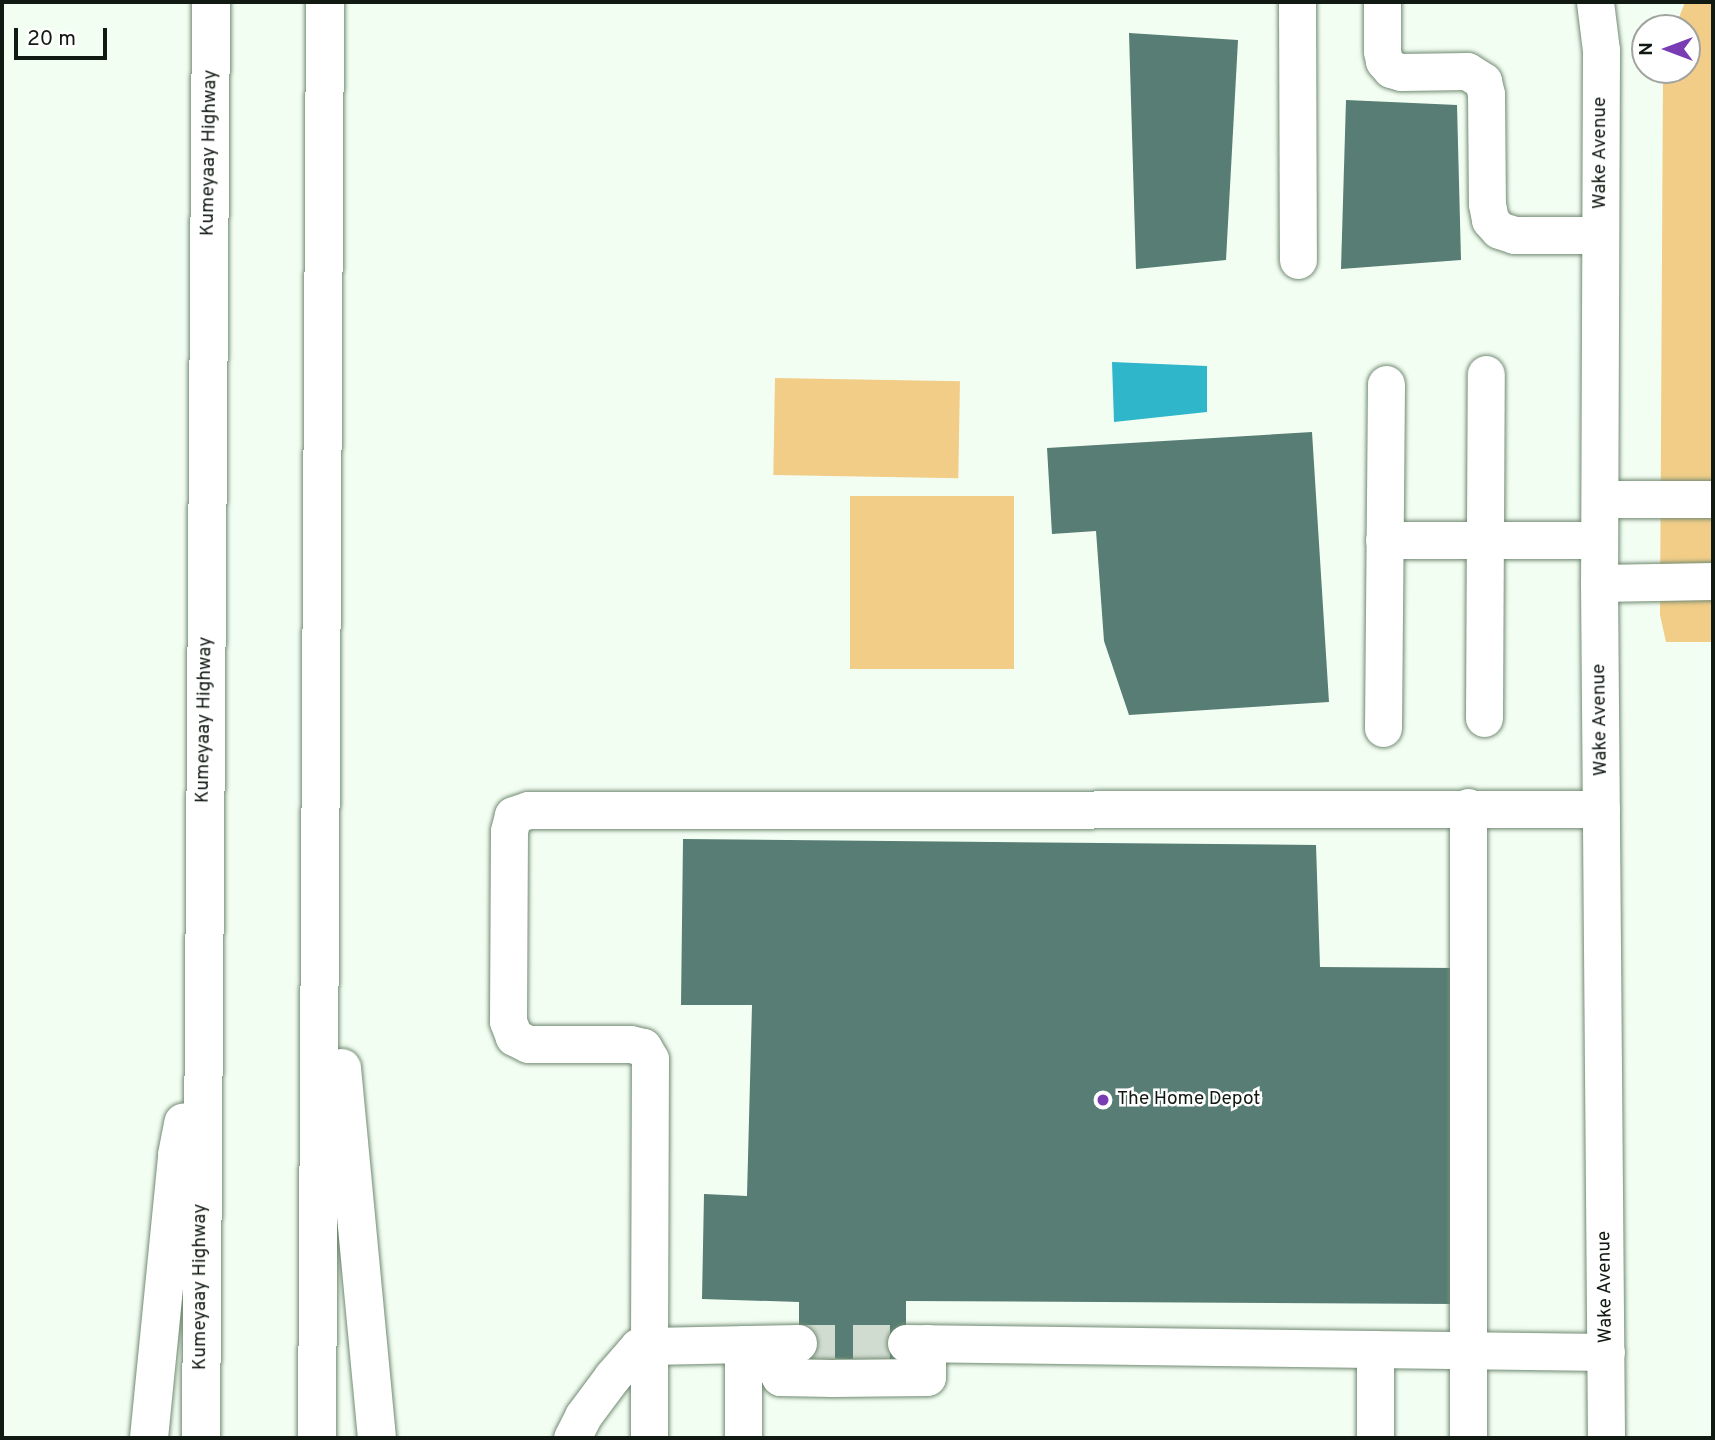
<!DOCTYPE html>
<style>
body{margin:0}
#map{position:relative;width:1715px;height:1440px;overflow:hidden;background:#f3fef3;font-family:Overpass,sans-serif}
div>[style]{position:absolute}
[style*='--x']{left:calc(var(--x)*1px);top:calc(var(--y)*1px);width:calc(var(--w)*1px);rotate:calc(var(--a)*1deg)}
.green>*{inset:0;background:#f1cd88;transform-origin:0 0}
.water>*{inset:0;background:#30b6ca}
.building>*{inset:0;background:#577d74}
.minor-tunnel>*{height:37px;margin-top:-18.5px;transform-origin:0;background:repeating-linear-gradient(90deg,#d1dcd1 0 37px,transparent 0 55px)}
.roads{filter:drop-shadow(0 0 2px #718a72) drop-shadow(0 0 2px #718a72)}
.minor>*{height:37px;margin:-18.5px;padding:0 18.5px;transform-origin:18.5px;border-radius:18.5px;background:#fff}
.highway>*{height:38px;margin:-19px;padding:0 19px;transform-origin:19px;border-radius:19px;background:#fff}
.dots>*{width:19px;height:19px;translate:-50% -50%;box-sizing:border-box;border:4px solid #fff;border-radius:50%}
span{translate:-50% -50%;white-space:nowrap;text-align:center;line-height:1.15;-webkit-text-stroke:5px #fff;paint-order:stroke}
.street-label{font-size:19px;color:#111a12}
.poi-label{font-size:19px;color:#111a12}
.left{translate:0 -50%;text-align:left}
.frame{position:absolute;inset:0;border:4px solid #111a12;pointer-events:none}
.north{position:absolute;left:1631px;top:14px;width:70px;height:70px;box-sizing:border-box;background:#fff;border:2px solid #a0a3a0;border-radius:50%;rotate:270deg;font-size:19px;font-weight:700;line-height:28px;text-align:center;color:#111a12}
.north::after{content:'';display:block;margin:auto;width:24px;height:32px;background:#7a3cb2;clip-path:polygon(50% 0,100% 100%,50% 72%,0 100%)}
.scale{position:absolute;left:14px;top:28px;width:93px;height:32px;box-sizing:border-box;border:4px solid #111a12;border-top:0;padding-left:9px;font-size:21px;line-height:24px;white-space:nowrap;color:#111a12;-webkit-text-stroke:5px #fff;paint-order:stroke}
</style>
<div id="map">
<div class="green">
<div style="clip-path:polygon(1685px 2px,1713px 2px,1713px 642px,1666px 642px,1660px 615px,1663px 70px,1687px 70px,1687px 28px,1675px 28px)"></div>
<div style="left:775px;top:378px;width:185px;height:97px;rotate:1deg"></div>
<div style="left:850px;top:496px;width:164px;height:173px"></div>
</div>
<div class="water">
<div style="clip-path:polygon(1112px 362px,1207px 366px,1207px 412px,1114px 422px)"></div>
</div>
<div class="building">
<div style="clip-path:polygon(1129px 33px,1238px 40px,1226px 260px,1136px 269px)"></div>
<div style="clip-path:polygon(1346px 100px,1457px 105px,1461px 260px,1341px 269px)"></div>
<div style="clip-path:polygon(1312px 432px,1329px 702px,1129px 715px,1104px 641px,1096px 531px,1052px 534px,1047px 448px)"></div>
<div style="clip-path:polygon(683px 839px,1316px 845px,1320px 967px,1456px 968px,1458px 1304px,906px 1301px,906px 1360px,799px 1358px,799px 1302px,702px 1299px,704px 1194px,747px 1196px,752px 1005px,681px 1005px)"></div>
</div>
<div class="minor-tunnel">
<div style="--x:798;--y:1343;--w:108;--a:0"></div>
</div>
<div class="roads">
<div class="minor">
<div style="--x:1297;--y:2;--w:258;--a:89.8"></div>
<div style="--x:1382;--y:2;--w:49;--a:90"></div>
<div style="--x:1382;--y:51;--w:10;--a:79"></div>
<div style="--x:1384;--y:61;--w:11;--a:49"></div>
<div style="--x:1391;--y:69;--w:10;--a:17"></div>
<div style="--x:1401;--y:72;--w:66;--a:-0.9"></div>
<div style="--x:1467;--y:71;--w:19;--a:32"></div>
<div style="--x:1483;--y:81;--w:13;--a:77"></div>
<div style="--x:1486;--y:94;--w:110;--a:89.5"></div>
<div style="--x:1487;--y:204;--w:16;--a:79"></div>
<div style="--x:1490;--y:220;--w:13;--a:48"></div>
<div style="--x:1499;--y:230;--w:16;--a:18"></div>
<div style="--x:1514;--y:235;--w:86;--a:0"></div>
<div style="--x:1595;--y:2;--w:48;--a:82.9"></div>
<div style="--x:1601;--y:50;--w:533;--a:90.21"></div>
<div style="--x:1599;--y:583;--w:855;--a:89.53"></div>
<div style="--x:1600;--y:499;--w:113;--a:0"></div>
<div style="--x:1384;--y:540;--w:215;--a:0"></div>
<div style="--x:1599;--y:583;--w:114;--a:-1"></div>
<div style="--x:1484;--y:718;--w:344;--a:-89.7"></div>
<div style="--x:1383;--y:728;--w:344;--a:-89.5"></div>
<div style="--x:1468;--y:807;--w:631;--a:90"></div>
<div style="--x:798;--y:1343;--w:149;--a:178.8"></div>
<div style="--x:649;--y:1346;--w:287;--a:-89.8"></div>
<div style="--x:650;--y:1059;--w:14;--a:-120"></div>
<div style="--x:643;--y:1047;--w:13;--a:-167"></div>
<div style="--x:630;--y:1044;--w:102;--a:180"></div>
<div style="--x:528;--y:1044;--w:16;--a:-153"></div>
<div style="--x:514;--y:1037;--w:17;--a:-111"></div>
<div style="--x:508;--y:1021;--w:190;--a:-89.7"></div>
<div style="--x:509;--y:831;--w:16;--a:-76"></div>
<div style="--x:513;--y:815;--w:16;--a:-18"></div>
<div style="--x:528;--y:810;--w:1073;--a:-0.05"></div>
<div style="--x:906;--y:1343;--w:700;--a:0.74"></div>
<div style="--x:776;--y:1344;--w:23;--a:92"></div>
<div style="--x:775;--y:1367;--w:11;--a:63"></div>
<div style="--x:780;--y:1377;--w:52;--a:1.1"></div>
<div style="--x:832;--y:1378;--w:95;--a:-0.6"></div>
<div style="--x:927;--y:1377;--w:34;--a:-90"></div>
<div style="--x:572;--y:1438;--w:25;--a:-63"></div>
<div style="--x:583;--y:1416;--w:49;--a:-53.4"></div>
<div style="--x:612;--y:1377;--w:40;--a:-49"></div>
<div style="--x:638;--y:1347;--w:11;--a:-5"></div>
<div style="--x:649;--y:1346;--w:92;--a:90"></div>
<div style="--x:743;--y:1438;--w:94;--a:-90"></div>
<div style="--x:1375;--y:1438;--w:89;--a:-90"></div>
</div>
<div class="highway">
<div style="--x:342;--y:1068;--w:372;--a:84.6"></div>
<div style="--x:149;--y:1438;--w:284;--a:-84.3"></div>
<div style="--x:177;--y:1155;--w:33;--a:-79"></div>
<div style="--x:201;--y:1438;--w:1436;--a:-89.6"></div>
<div style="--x:317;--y:1438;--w:1436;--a:-89.68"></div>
</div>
</div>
<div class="dots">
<div style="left:1103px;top:1100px;background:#7a3cb2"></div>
</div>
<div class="street-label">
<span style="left:210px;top:153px;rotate:-89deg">Kumeyaay Highway</span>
<span style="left:1601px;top:153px;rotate:-90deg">Wake Avenue</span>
<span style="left:205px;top:720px;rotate:-89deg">Kumeyaay Highway</span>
<span style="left:1601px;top:720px;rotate:-91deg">Wake Avenue</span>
<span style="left:201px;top:1287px;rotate:-90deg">Kumeyaay Highway</span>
<span style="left:1606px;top:1287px;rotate:-91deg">Wake Avenue</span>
</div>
<div class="poi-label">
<span class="left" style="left:1117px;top:1100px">The Home Depot</span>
</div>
<div class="frame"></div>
<div class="north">N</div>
<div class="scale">20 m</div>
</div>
